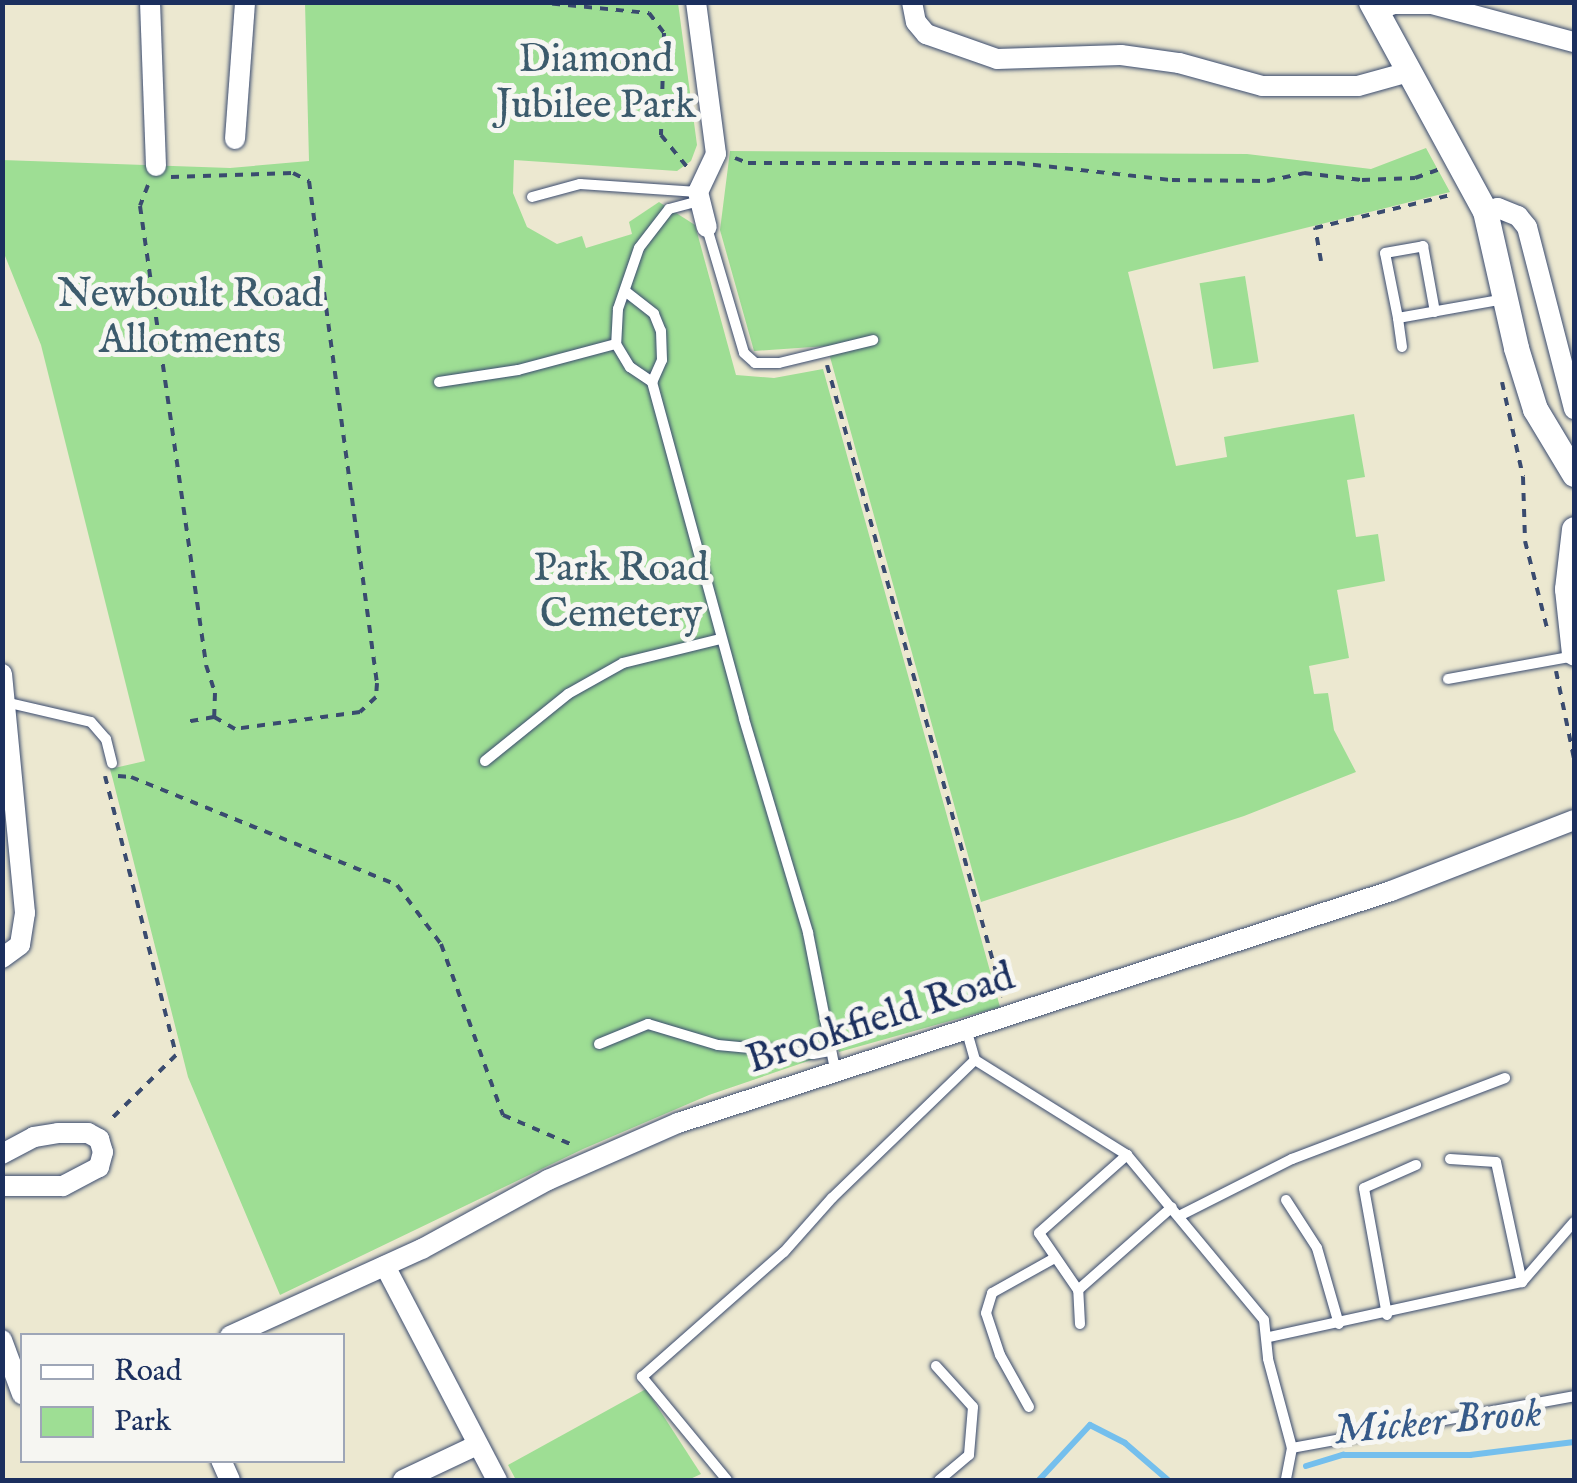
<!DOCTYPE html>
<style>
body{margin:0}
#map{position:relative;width:1577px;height:1483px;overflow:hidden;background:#ece8d0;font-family:"IM FELL English",serif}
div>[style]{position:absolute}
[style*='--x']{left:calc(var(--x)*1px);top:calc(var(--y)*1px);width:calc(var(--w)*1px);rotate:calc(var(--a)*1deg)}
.green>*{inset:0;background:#9ede94;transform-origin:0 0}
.stream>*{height:6px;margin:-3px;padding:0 3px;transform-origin:3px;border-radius:3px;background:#74bfed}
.path>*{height:4px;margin-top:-2px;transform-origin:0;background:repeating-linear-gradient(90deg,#3a4b6f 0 8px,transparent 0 16px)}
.roads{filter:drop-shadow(0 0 2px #3a4b6f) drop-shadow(0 0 2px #3a4b6f)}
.service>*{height:10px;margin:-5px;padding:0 5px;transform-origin:5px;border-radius:5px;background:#fff}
.minor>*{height:20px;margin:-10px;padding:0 10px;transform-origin:10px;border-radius:10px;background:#fff}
.tertiary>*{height:25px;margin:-12.5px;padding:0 12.5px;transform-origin:12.5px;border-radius:12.5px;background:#fff}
span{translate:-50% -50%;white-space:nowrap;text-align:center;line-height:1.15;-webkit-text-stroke:10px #f6f6f2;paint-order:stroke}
.park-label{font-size:40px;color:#3c5b6c}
.street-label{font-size:40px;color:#1b2f5e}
.water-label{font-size:42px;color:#365a89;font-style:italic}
.frame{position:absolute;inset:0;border:5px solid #1b2f5e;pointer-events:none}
.legend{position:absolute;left:20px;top:1333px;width:325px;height:130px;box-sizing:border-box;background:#f6f6f2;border:2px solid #9ea6b7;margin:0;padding:12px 18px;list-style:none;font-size:30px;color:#1b2f5e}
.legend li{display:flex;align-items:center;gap:20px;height:50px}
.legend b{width:50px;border:2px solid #9ea6b7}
</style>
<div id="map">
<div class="green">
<div style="clip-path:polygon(305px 3px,678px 3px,697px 145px,691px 161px,677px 171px,514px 160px,513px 193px,527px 227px,557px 244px,582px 236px,586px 248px,632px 234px,629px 222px,659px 202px,695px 225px,736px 375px,774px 378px,823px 369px,1000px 1007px,839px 1052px,835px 1042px,811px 1048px,814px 1059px,709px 1095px,583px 1149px,280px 1295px,188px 1077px,113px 780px,110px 769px,145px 761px,41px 345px,3px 251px,2px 160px,230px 168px,309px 161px)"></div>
<div style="clip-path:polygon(1426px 148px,1450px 192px,1128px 272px,1176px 466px,1227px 457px,1224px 437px,1354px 414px,1365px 477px,1347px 480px,1356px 537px,1378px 534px,1385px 581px,1337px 590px,1349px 658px,1309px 666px,1314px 694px,1328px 693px,1334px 730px,1356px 772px,1244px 816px,981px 902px,827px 346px,754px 351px,720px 230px,730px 151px,1247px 154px,1371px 169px)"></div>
<div style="left:1245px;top:276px;width:87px;height:46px;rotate:81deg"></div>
<div style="clip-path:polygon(646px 1389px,701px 1474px,688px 1480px,516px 1480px,508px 1465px)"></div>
</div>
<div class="stream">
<div style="--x:1306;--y:1466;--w:39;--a:-17"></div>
<div style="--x:1343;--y:1455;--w:127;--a:0"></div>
<div style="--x:1470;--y:1455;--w:105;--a:-7.1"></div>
<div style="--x:1039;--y:1480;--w:75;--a:-47.2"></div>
<div style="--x:1090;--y:1425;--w:39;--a:27"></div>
<div style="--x:1125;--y:1443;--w:57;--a:40.7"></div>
</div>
<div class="path">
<div style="--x:536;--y:2;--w:114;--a:5.6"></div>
<div style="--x:649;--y:13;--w:25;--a:53"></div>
<div style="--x:664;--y:33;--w:102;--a:91.7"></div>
<div style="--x:661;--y:135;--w:41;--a:50.9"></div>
<div style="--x:735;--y:158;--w:14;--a:21"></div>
<div style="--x:748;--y:163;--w:269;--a:0"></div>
<div style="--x:1017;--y:163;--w:156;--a:6.3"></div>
<div style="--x:1172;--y:180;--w:95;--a:0.6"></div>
<div style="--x:1267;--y:181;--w:38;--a:-12"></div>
<div style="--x:1304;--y:173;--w:58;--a:6.9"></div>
<div style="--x:1362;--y:180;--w:53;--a:-2.2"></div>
<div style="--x:1415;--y:178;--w:27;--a:-20"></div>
<div style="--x:171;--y:177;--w:122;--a:-1.9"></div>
<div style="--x:293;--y:173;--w:18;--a:27"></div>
<div style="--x:309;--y:181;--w:507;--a:82.29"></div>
<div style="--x:377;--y:683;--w:14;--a:94"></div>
<div style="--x:376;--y:697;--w:22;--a:137"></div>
<div style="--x:360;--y:712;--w:126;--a:172.3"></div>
<div style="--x:235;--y:729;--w:24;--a:-150"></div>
<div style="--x:148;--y:185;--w:22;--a:111"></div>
<div style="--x:140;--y:206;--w:464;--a:81.8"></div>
<div style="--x:206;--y:665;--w:29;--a:72"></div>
<div style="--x:215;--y:693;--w:24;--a:92"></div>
<div style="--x:214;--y:717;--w:29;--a:170"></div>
<div style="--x:1321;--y:261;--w:34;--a:-100"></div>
<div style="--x:1315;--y:228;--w:139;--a:-13.7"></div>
<div style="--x:827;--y:365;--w:656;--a:74.44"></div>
<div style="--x:1502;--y:382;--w:97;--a:77.5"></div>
<div style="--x:1523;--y:477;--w:64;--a:88.2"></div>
<div style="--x:1525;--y:541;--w:94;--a:75.8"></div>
<div style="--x:1556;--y:671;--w:90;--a:78.4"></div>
<div style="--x:105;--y:776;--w:288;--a:75.7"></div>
<div style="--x:176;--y:1055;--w:95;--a:135.4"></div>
<div style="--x:118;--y:776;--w:13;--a:4"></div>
<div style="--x:131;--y:777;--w:287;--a:22.1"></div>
<div style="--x:397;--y:885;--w:74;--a:53.3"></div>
<div style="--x:441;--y:944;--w:182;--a:70.1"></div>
<div style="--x:503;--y:1115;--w:78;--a:23.3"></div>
</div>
<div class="roads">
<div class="service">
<div style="--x:532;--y:197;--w:50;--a:-15.2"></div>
<div style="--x:580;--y:184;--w:118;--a:3.9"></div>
<div style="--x:699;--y:201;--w:31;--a:165"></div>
<div style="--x:669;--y:209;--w:49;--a:127.6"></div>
<div style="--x:639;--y:248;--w:65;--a:109"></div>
<div style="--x:618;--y:309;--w:35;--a:93"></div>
<div style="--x:616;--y:344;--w:27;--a:59"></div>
<div style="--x:630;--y:367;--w:27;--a:34"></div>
<div style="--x:652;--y:382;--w:349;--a:74.7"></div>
<div style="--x:744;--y:719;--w:223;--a:73.3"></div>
<div style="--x:808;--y:933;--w:139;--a:78.8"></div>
<div style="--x:707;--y:228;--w:130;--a:73.5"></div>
<div style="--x:744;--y:353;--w:15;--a:42"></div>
<div style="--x:755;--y:363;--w:24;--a:0"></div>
<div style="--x:779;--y:363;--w:97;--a:-13.7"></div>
<div style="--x:625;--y:291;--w:37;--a:38"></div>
<div style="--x:654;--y:314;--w:18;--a:68"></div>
<div style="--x:661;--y:331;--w:29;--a:88"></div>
<div style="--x:662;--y:360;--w:24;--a:114"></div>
<div style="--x:1398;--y:318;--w:66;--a:-101.3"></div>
<div style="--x:1385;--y:253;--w:39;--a:-10"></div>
<div style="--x:1423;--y:246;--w:67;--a:79.7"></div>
<div style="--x:1402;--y:347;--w:29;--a:-98"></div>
<div style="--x:1398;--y:318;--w:109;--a:-10.1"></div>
<div style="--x:439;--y:382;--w:80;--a:-8.6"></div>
<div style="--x:518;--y:370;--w:101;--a:-14.9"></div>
<div style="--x:1448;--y:679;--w:128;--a:-10.3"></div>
<div style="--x:5;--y:702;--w:88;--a:13.1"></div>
<div style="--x:91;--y:722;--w:23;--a:49"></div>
<div style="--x:106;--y:739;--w:25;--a:76"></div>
<div style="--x:485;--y:761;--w:107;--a:-38.9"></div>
<div style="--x:568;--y:694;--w:63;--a:-29.4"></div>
<div style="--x:623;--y:663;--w:101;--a:-13.8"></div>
<div style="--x:599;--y:1044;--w:53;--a:-22.2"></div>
<div style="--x:648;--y:1024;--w:73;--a:16.7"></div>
<div style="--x:718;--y:1045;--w:95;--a:5.4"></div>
<div style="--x:813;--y:1054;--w:17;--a:-10"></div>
<div style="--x:975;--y:1060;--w:179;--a:32"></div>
<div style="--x:1127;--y:1155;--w:214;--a:50.3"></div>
<div style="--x:1264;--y:1320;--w:39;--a:84"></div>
<div style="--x:1268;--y:1359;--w:92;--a:74.9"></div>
<div style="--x:1292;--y:1448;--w:33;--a:101"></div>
<div style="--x:1450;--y:1159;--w:46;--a:3.7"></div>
<div style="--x:1496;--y:1162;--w:123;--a:77.8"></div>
<div style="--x:1286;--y:1200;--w:57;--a:57.1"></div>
<div style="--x:1317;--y:1248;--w:79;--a:73.9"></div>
<div style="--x:1179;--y:1216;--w:127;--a:-26.8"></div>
<div style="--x:1292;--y:1159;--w:228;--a:-20.8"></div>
<div style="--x:1078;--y:1290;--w:125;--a:-41.4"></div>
<div style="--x:1387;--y:1315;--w:129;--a:-100.3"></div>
<div style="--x:1364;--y:1188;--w:57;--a:-23.9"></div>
<div style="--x:1080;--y:1324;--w:34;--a:-93"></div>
<div style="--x:1078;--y:1290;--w:69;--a:-124.4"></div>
<div style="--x:1039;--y:1233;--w:118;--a:-41.6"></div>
<div style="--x:1269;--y:1337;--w:259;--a:-12.3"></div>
<div style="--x:1522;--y:1282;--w:79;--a:-49.1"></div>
<div style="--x:936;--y:1366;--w:55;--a:47.9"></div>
<div style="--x:973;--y:1407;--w:48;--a:94.8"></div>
<div style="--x:969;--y:1455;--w:39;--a:140"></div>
<div style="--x:1029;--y:1407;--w:60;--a:-119.1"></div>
<div style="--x:1000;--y:1355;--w:44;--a:-108.4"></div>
<div style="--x:986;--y:1313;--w:21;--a:-73"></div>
<div style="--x:992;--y:1293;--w:72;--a:-29.1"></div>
<div style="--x:1292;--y:1448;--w:287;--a:-10.4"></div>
<div style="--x:727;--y:1480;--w:134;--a:-129.5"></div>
<div style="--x:642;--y:1377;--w:189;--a:-41.4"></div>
<div style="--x:784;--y:1252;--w:72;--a:-48.4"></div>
<div style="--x:832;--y:1198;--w:199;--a:-44"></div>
<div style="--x:975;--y:1060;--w:32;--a:-106"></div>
</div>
<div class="minor">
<div style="--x:150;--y:2;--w:164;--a:87.9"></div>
<div style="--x:696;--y:2;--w:153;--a:82.5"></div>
<div style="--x:716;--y:154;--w:42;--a:115.3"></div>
<div style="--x:698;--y:192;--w:36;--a:76"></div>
<div style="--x:912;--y:2;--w:20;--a:79"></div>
<div style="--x:916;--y:22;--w:16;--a:50"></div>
<div style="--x:926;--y:34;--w:75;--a:19.4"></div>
<div style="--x:997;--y:59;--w:124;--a:-1.8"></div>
<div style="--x:1121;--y:55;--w:59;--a:7.9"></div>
<div style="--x:1179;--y:63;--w:86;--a:15.5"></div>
<div style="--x:1262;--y:86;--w:96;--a:0"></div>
<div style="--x:1358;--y:86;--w:52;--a:-15.6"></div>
<div style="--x:1374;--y:11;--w:21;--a:-19"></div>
<div style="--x:1394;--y:4;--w:38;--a:0"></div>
<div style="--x:1432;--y:4;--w:147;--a:15"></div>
<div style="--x:235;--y:139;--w:137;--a:-85.8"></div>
<div style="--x:1485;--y:211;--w:13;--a:-13"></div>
<div style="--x:1498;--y:208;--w:22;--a:22"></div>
<div style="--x:1518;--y:216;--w:14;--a:51"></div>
<div style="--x:1527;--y:227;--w:188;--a:75.5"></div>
<div style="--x:2;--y:674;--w:240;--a:84.5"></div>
<div style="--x:25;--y:913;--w:32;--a:99"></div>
<div style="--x:20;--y:945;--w:22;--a:144"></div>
<div style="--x:2;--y:1154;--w:36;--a:-28"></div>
<div style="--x:34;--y:1137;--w:24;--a:-9"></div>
<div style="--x:58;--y:1133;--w:30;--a:0"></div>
<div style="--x:88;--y:1133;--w:13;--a:29"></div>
<div style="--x:99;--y:1139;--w:14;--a:73"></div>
<div style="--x:103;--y:1152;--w:16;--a:105"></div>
<div style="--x:99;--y:1167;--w:41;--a:152.2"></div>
<div style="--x:63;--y:1186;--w:61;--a:180"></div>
<div style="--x:385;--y:1266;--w:242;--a:62.4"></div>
<div style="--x:230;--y:1336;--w:211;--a:-24.4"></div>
<div style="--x:422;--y:1249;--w:144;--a:-28.7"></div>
<div style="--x:548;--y:1180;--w:142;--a:-23.7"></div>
<div style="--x:678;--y:1123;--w:750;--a:-18.02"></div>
<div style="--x:1391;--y:891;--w:196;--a:-21.2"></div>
<div style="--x:2;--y:1340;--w:58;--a:69.7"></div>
<div style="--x:221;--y:1460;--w:22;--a:66"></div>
<div style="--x:403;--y:1480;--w:82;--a:-25.3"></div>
</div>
<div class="tertiary">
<div style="--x:1371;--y:2;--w:238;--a:61.4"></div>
<div style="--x:1485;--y:211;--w:140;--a:77.2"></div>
<div style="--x:1516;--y:348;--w:64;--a:72.7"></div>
<div style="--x:1535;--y:409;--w:76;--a:59"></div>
<div style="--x:1574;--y:529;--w:60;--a:96.7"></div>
<div style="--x:1567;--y:589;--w:64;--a:83.8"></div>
</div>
</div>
<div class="park-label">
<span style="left:596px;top:84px">Diamond<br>Jubilee Park</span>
<span style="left:190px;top:319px">Newboult Road<br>Allotments</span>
<span style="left:621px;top:593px">Park Road<br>Cemetery</span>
</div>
<div class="street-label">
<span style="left:881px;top:1020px;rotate:-18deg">Brookfield Road</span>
</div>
<div class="water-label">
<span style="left:1438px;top:1423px;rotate:-5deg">Micker Brook</span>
</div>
<div class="frame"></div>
<ul class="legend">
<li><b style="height:12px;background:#fff"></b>Road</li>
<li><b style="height:28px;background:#9ede94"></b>Park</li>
</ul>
</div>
